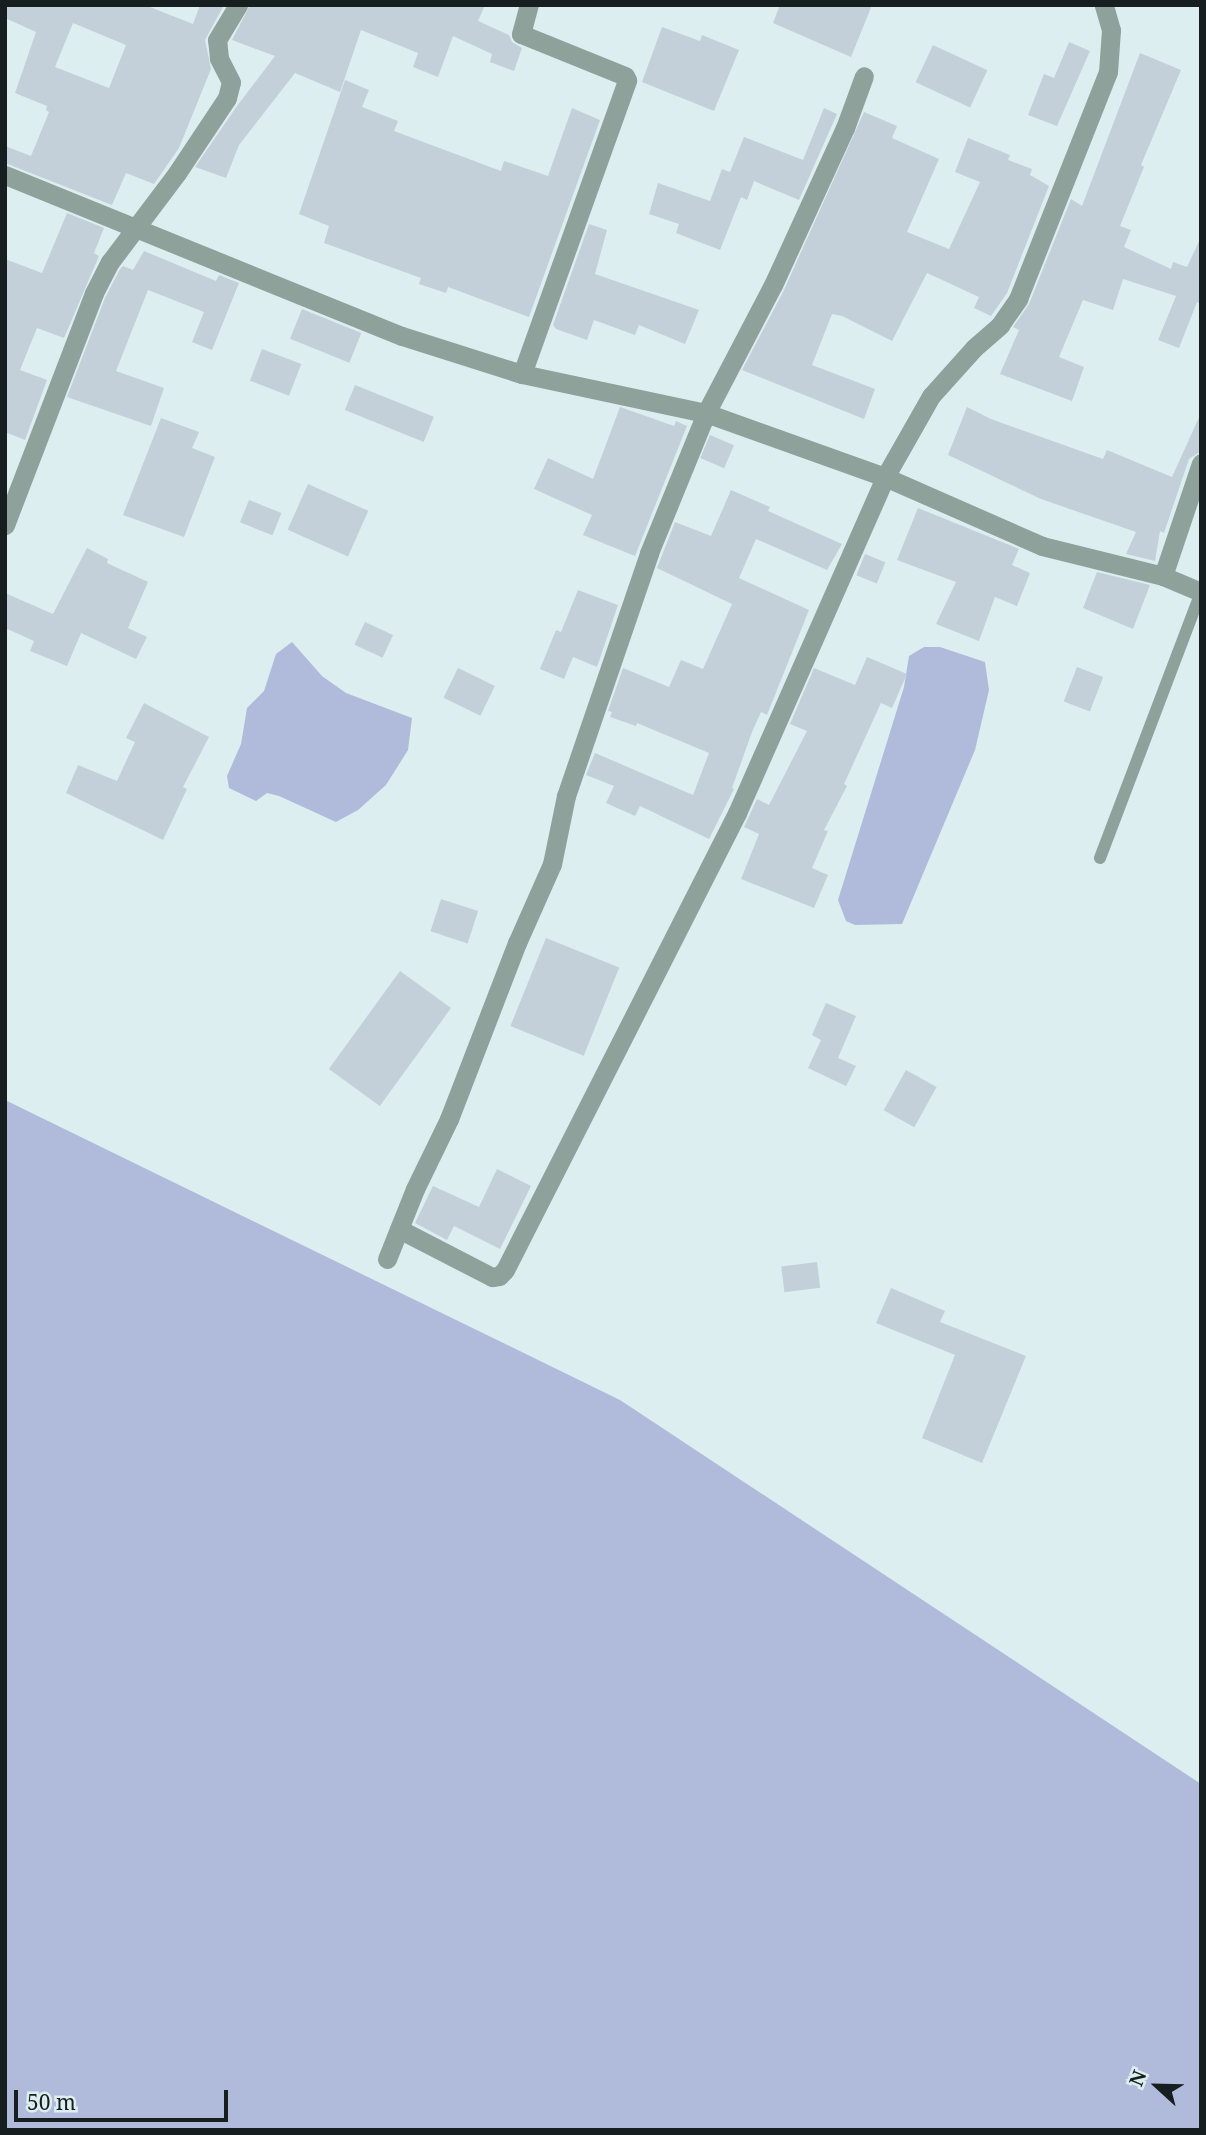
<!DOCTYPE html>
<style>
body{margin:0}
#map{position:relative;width:1206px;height:2135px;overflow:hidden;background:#dceef0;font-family:"Noto Serif",serif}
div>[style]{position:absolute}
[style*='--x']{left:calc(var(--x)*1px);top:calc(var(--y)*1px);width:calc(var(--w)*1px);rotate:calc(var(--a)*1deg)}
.water>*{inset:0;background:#b0bbdc}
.building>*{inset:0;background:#c3d0d9;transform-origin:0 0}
.service>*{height:12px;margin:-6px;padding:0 6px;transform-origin:6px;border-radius:6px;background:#8ea19b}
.minor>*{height:19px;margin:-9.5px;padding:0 9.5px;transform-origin:9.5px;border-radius:9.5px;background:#8ea19b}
span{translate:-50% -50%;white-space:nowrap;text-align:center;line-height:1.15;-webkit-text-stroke:6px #dceef0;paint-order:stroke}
.frame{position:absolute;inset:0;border:7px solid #171e1f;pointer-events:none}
.north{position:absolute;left:1122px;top:2051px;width:70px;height:70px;-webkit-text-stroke:5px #dceef0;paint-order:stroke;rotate:292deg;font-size:19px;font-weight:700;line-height:28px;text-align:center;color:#171e1f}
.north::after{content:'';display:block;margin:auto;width:24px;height:32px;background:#171e1f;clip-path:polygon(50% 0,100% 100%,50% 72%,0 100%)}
.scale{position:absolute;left:14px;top:2090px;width:214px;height:32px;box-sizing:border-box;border:4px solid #171e1f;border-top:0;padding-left:9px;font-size:21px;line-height:24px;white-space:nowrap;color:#171e1f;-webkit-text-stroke:5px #dceef0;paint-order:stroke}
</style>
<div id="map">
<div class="water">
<div style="clip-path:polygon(292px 642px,322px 676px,346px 693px,412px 718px,408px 750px,386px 785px,358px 810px,336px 822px,279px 796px,267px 793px,256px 801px,229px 788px,227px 776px,241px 744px,247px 708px,264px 691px,276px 654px)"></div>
<div style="clip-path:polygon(924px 647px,940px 647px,985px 662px,989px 690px,975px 750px,902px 924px,855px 925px,846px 921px,838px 900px,904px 687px,909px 656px)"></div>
<div style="clip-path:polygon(5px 1100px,620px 1400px,1201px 1784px,1201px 2130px,5px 2130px)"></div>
</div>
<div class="building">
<div style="clip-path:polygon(evenodd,5px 5px,145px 5px,193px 24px,200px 5px,224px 5px,205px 40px,211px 69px,179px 148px,154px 184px,126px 173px,112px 205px,5px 163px,5px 146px,31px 156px,49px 112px,46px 110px,47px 106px,15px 93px,36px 32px,5px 18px,5px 5px,73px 23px,126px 45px,109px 88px,55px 67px,73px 23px)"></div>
<div style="clip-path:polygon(250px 5px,485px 5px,478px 21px,509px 35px,512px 42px,522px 48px,514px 71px,490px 62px,492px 54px,453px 36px,438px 77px,413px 67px,418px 53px,361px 30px,340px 92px,295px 73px,239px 145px,226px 178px,195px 167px,237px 106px,275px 56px,232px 40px)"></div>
<div style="clip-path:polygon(780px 5px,872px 5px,851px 57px,773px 23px)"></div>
<div style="clip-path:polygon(662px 27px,700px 41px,702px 35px,739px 50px,714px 111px,642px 82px)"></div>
<div style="clip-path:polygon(1069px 42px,1090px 51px,1057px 126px,1028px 115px,1044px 74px,1054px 78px)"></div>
<div style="left:933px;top:45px;width:60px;height:41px;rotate:25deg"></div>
<div style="clip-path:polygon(1140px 53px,1181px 70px,1141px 165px,1144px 167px,1120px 226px,1131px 230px,1124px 247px,1171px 269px,1173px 262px,1187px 267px,1201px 237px,1201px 304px,1197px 302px,1179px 348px,1158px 340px,1176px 296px,1123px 279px,1113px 310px,1083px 300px,1059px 357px,1084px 367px,1072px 401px,1000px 374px,1019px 330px,1013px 327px,1029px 304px,1071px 199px,1082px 206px)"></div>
<div style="clip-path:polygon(345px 80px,369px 90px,362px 107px,398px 121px,394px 131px,501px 171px,504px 161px,548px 176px,572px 108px,600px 120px,529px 317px,448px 287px,446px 293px,419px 284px,421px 278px,324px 243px,329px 226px,299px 214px)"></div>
<div style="clip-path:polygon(824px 108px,837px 114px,799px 200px,754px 181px,747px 200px,741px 197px,720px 250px,676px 233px,679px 224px,649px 214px,658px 183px,710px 201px,722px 169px,730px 172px,744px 137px,803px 160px)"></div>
<div style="clip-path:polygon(864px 112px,897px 126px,892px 138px,939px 159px,907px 232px,949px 249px,980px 182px,955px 172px,968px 138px,1010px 155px,1008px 160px,1032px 169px,1030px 175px,1049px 186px,1007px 293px,991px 316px,974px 308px,979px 297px,927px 273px,892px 341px,842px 316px,832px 314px,812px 365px,875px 389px,864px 419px,742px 370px,784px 290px)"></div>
<div style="clip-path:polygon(67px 213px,104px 228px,94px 253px,99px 256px,64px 338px,37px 328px,20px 370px,47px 380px,25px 440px,5px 432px,5px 259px,42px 273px)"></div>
<div style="clip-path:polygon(589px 224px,607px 230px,595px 274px,699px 310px,685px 344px,639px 325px,635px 335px,594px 320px,587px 340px,556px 329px,553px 325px)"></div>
<div style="clip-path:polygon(144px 251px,216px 281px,219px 275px,239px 283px,212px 350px,192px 342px,204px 312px,148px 290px,116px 371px,164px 388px,151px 426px,67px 397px,105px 298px,120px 269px,123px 266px,133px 270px)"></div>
<div style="left:302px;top:309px;width:64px;height:32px;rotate:22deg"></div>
<div style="left:262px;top:349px;width:42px;height:34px;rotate:21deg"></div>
<div style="left:355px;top:385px;width:85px;height:27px;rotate:22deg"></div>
<div style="clip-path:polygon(620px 407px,674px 426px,676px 421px,687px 426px,635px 556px,583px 535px,592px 515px,534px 489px,548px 458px,593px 479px)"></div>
<div style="clip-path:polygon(967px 407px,991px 419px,1103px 459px,1107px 450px,1172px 477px,1201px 413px,1201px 451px,1189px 459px,1164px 533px,1160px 531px,1155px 561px,1126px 554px,1136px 532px,1041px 499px,948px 455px)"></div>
<div style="clip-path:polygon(161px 418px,199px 432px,192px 448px,215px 457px,184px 537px,123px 515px)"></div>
<div style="left:710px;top:435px;width:26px;height:25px;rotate:23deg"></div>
<div style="left:308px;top:484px;width:66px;height:50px;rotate:24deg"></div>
<div style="clip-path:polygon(731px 490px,770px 507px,768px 511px,842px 544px,827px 570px,756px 539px,739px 578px,809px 610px,767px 715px,761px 712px,752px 732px,732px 788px,734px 789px,709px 839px,640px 806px,635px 816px,606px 803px,614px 786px,586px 775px,595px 753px,693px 795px,709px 753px,637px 723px,636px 726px,610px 717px,612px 712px,608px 711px,623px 668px,669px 687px,681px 660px,703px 669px,732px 604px,657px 568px,675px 522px,711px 536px)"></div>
<div style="left:249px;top:500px;width:35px;height:24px;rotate:22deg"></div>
<div style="clip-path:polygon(918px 508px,1019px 549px,1012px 565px,1030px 573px,1017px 606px,995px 597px,979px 641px,936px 624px,956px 582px,897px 560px)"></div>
<div style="clip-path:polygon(87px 548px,108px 559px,107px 563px,148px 582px,128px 628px,147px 637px,136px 659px,81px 633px,67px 666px,30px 651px,34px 641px,5px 628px,5px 593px,53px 614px)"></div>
<div style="left:865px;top:554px;width:22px;height:23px;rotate:22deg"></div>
<div style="clip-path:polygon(1097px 572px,1150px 585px,1133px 629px,1083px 608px)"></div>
<div style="clip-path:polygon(578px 590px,618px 605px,597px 667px,573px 657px,564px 679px,540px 669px,556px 630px,561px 632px)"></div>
<div style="left:365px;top:622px;width:31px;height:25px;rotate:25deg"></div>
<div style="clip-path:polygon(867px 657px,907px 674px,892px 708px,881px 703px,844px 784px,847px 786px,824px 830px,828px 831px,812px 868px,828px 875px,814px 908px,741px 879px,759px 834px,744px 827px,757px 799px,769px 805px,807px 731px,790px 724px,814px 668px,855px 685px)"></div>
<div style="left:1077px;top:667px;width:28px;height:37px;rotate:21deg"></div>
<div style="left:458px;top:668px;width:41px;height:33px;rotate:26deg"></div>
<div style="clip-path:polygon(144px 703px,209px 737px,183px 787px,187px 789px,163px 840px,66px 793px,78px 765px,117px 781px,135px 742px,126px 738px)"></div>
<div style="left:441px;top:899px;width:39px;height:34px;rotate:18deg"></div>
<div style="left:546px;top:938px;width:79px;height:95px;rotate:22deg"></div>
<div style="left:400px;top:971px;width:63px;height:121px;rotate:36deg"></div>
<div style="clip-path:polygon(826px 1003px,856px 1016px,838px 1058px,856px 1066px,846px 1086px,808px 1068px,821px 1040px,812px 1035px)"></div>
<div style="left:906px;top:1070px;width:35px;height:46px;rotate:29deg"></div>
<div style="clip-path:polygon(497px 1169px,531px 1186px,500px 1249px,454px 1226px,447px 1240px,415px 1223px,433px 1186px,479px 1207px)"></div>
<div style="left:817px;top:1262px;width:26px;height:36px;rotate:83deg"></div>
<div style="clip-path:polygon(891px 1288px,945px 1311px,940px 1322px,1026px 1356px,982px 1463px,922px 1438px,955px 1355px,876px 1323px)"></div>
</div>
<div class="service">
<div style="--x:1100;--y:858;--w:285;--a:-69.2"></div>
</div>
<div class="minor">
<div style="--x:5;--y:175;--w:428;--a:22.1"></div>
<div style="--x:402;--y:336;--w:126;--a:17.6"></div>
<div style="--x:522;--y:374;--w:188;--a:12"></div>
<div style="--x:706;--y:413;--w:190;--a:19.7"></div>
<div style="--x:885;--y:477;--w:171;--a:23.7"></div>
<div style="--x:1042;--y:546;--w:125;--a:13.9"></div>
<div style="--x:1163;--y:576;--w:41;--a:22.8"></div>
<div style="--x:522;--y:374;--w:312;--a:-70.3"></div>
<div style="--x:627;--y:80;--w:4;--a:-117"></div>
<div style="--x:625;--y:76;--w:112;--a:-158"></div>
<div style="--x:521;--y:34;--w:30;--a:-75"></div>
<div style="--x:5;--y:525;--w:248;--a:-69"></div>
<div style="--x:94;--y:293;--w:35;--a:-63"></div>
<div style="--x:110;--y:262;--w:111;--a:-53"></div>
<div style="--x:177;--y:173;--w:90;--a:-56.3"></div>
<div style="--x:227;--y:98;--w:16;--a:-76"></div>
<div style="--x:231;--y:82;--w:27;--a:-117"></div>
<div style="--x:219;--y:58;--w:18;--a:-96"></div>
<div style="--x:217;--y:40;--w:41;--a:-59"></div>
<div style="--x:1163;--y:576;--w:119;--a:-71.4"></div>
<div style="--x:399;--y:1229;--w:105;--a:27.3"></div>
<div style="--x:492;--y:1277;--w:7;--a:-8"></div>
<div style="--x:499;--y:1276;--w:8;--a:-45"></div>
<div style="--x:505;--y:1270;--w:513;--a:-63.08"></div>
<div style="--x:737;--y:813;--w:367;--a:-66.2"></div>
<div style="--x:885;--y:477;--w:93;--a:-60.4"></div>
<div style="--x:931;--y:396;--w:64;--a:-48.1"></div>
<div style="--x:974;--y:348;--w:35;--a:-41"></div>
<div style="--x:1000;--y:325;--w:32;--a:-55"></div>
<div style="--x:1018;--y:299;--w:244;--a:-68.4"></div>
<div style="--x:1108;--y:72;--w:42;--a:-85.9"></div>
<div style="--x:1111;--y:30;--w:26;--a:-106"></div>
<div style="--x:387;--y:1259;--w:75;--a:-68.2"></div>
<div style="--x:415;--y:1189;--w:78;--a:-64.1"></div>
<div style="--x:449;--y:1119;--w:189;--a:-68.9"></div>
<div style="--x:517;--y:943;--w:86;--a:-66.1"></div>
<div style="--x:552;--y:864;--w:69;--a:-78.4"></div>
<div style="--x:566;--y:796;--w:257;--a:-71.1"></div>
<div style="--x:649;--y:553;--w:151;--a:-67.8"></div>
<div style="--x:706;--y:413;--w:144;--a:-62.4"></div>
<div style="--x:773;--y:285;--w:173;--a:-65.4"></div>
<div style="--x:845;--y:128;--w:55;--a:-69.9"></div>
</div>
<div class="frame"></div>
<div class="north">N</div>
<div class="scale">50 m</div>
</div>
